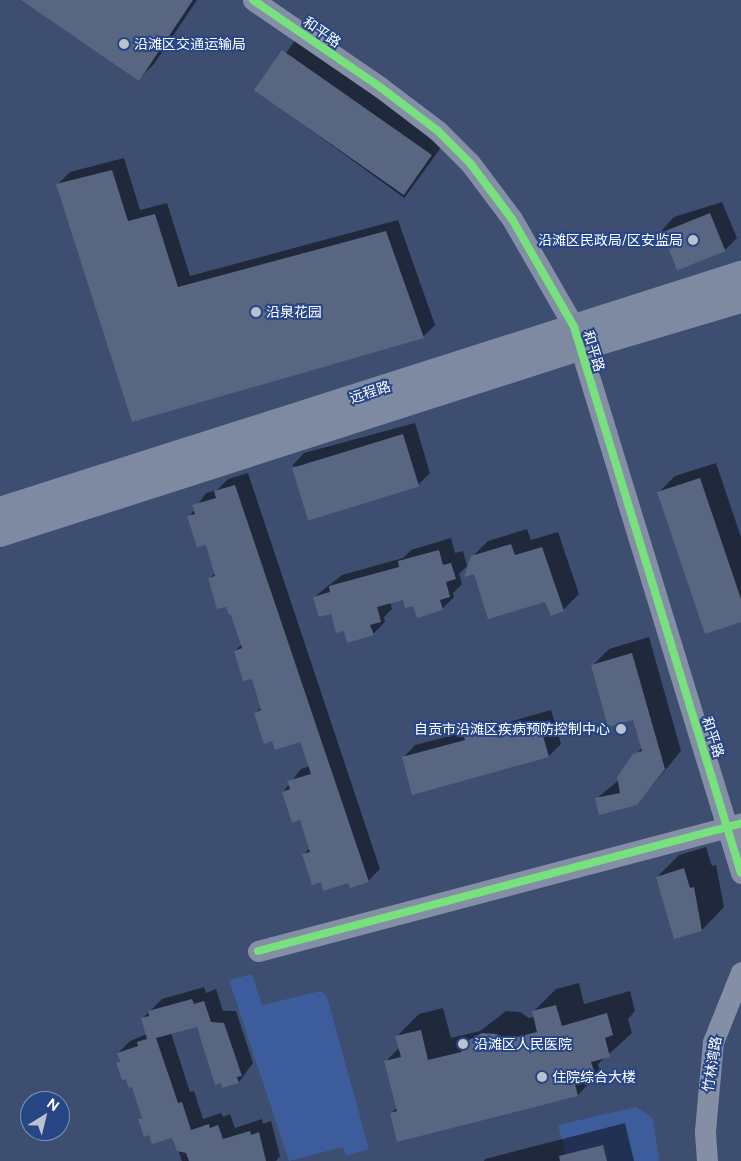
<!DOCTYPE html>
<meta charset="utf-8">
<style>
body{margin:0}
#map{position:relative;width:741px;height:1161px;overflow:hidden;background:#3d4e70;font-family:"Public Sans","Noto Sans SC",sans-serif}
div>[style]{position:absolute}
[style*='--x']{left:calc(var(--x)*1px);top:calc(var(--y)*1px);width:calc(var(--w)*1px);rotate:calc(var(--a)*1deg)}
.green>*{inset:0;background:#3c5c9c}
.shadow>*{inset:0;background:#0007;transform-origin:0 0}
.building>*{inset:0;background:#586681;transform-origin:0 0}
.minor>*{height:21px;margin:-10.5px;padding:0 10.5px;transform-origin:10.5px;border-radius:10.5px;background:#848fa6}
.secondary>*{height:28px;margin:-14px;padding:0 14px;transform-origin:14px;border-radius:14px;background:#7e8aa2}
.cycleway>*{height:8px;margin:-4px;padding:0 4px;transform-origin:4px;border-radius:4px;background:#77e17e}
.dots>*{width:14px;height:14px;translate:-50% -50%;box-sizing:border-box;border:2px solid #274686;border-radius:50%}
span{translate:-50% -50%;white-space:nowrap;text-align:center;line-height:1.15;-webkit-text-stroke:4px #274686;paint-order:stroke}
.street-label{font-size:14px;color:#fff}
.poi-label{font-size:14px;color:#fff}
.left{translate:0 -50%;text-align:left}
.right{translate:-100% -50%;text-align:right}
.north{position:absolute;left:20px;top:1091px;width:50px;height:50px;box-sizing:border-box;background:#274686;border:1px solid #7d90b6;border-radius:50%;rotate:36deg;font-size:14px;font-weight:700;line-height:20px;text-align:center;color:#fff}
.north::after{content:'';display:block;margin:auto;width:18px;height:22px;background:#bbc1cd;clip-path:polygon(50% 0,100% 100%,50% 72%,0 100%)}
</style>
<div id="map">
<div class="green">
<div style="clip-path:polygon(252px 974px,262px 1005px,321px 991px,327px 997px,369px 1149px,346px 1156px,343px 1147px,289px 1161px,229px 980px)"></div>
<div style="clip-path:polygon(636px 1107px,653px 1118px,659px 1161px,607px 1161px,602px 1145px,566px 1155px,558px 1125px)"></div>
</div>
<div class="shadow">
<div style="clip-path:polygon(32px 0,197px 0,154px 64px,138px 80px)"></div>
<div style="left:299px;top:35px;width:181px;height:70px;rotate:36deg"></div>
<div style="clip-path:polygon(124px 158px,140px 210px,167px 203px,190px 276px,398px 220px,435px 325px,423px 337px,133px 420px,58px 184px,70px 172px)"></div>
<div style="clip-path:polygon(722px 202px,737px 238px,725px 250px,675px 266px,662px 230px,674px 217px)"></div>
<div style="clip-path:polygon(415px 423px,430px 473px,418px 485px,292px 466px,304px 453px)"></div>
<div style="clip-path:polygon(716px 463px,741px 537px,741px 620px,659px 492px,675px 476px)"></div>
<div style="clip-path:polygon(248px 473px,380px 869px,368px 881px,321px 881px,304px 854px,310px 848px,301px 819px,283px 792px,301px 769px,310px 766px,301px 741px,273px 739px,255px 713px,262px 707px,253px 677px,235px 651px,242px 644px,232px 613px,209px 579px,216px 572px,206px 543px,189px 517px,206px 493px,217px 490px,228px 479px)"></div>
<div style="clip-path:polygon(527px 529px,531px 540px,558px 532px,579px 594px,563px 610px,472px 557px,488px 541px)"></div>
<div style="clip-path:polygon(451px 538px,455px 553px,463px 551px,467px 566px,459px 574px,462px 584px,453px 593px,454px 597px,442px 609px,404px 598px,390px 602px,392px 609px,384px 617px,385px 622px,373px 634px,345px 629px,314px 597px,342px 575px,403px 558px,411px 550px)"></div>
<div style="clip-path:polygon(649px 637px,681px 751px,637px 804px,596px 799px,619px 780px,642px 747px,634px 718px,592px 666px,609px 649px)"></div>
<div style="clip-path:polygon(551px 710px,561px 744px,549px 756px,403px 758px,415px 745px,473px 730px,477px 725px,493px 720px,495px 726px)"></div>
<div style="clip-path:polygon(706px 847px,712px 866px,716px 865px,724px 907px,702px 930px,675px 937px,657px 877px,679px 855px)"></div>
<div style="clip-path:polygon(579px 983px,584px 1004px,630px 991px,635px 1011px,628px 1019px,632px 1033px,598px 1064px,600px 1072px,578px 1095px,391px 1113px,398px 1107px,385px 1062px,400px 1047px,397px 1036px,419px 1014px,443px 1008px,451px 1038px,480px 1031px,506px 1011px,520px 1012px,529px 1018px,534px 1017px,533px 1012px,556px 989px)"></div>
<div style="clip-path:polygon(204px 987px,206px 993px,216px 989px,223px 1011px,236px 1011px,253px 1063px,239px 1082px,223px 1087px,198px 1026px,171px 1033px,190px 1092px,194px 1091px,203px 1119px,221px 1113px,223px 1117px,230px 1114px,235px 1128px,262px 1119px,263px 1124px,271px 1121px,280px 1156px,276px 1161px,182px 1161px,173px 1136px,150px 1134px,140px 1119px,143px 1116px,133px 1085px,117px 1063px,120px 1060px,118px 1053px,130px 1041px,147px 1034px,142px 1019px,162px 999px)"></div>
<div style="clip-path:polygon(625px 1123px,634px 1161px,484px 1161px,485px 1159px)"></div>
</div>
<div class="building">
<div style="clip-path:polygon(21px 0,193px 0,139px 81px)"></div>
<div style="left:282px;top:50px;width:183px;height:49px;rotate:35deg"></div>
<div style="clip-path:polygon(112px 170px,128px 221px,155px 214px,178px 287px,386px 231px,424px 338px,132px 422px,56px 184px)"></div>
<div style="left:710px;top:213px;width:41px;height:52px;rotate:68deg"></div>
<div style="left:403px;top:434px;width:55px;height:116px;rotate:73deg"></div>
<div style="clip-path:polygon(700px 478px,741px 599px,741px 622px,705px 634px,657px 492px)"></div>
<div style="clip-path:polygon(235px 485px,369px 882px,350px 888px,348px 883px,323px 891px,321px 882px,312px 885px,302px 854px,310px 852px,300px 820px,292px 823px,282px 792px,290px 789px,287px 781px,311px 774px,302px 747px,300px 742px,275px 750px,272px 741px,264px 744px,254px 713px,261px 710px,252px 679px,243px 681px,234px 651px,242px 648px,231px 615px,229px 615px,226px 607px,217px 609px,208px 578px,215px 576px,206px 545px,197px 547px,187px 516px,195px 514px,192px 505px,216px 498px,214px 491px)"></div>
<div style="clip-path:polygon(511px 544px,515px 555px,542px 547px,564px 611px,551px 616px,545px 602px,488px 619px,474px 574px,464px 577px,471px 556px)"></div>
<div style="clip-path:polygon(439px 550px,443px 565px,451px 563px,456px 579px,446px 582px,450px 597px,440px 600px,443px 610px,417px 618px,413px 606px,405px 608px,403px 600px,377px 607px,381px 622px,370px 625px,374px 635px,347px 643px,344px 631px,336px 633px,331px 614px,319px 617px,313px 597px,330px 592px,329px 586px,399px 567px,398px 561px)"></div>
<div style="clip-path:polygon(632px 653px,665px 769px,637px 805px,599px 815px,595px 798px,620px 793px,617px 777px,633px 754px,642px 751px,633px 720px,608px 727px,591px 665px)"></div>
<div style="clip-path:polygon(539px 721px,549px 757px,412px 795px,402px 757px,465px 740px,464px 736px,481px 731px,483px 737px)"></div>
<div style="clip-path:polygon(684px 868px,690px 888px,694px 887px,702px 931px,674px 939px,656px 877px)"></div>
<div style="clip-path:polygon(192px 999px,194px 1004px,204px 1001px,211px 1022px,224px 1023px,242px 1076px,237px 1077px,239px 1083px,222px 1088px,221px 1083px,215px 1085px,197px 1027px,156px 1038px,178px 1103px,182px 1102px,191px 1130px,209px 1124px,210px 1128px,218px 1125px,223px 1139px,250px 1131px,251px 1135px,259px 1132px,266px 1161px,189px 1161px,186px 1153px,177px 1151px,172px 1138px,152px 1144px,149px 1135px,144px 1137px,138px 1119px,142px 1118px,132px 1087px,129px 1088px,126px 1079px,122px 1080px,116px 1063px,120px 1061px,117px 1053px,138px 1046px,137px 1042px,147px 1039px,141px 1018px,149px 1016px,148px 1011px)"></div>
<div style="clip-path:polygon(556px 1005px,562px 1026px,607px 1013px,613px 1035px,605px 1038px,610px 1057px,591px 1062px,594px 1071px,573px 1076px,578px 1096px,397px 1142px,390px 1113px,397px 1111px,384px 1061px,401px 1057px,395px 1036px,421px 1030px,428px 1060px,461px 1052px,469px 1040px,482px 1033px,497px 1034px,505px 1040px,537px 1032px,532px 1011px)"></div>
<div style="clip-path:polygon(603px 1145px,607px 1161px,560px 1161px,559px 1156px)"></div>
</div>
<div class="minor">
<div style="--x:253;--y:0;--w:154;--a:34.4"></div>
<div style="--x:380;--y:87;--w:73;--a:37.2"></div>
<div style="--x:438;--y:131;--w:45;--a:45"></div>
<div style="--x:470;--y:163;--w:70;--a:53.1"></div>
<div style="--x:512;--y:219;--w:125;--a:60.1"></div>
<div style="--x:574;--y:327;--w:571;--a:72.99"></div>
<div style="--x:258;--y:951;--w:500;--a:-14.8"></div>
<div style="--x:707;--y:1161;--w:30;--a:-94"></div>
<div style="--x:705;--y:1131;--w:89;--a:-84.9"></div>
<div style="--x:713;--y:1042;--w:75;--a:-68.2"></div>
</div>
<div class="secondary">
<div style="--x:0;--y:511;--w:778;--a:-17.67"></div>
<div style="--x:0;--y:533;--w:608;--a:-17.81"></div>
<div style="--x:579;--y:347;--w:169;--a:-16.5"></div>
</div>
<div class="cycleway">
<div style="--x:253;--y:0;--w:154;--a:34.4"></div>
<div style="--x:380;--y:87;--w:73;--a:37.2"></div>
<div style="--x:438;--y:131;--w:45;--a:45"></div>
<div style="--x:470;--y:163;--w:70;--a:53.1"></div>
<div style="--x:512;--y:219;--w:125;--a:60.1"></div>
<div style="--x:574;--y:327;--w:571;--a:72.99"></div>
<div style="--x:258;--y:951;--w:500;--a:-14.8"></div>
</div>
<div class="dots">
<div style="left:124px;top:44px;background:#bbc1cd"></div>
<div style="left:693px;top:240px;background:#bbc1cd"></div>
<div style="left:256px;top:312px;background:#bbc1cd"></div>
<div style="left:621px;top:729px;background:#bbc1cd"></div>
<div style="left:463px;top:1044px;background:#bbc1cd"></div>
<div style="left:542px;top:1077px;background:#bbc1cd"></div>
</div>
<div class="street-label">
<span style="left:322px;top:32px;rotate:35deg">和平路</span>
<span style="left:594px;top:351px;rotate:73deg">和平路</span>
<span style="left:370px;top:392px;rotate:-18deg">远程路</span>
<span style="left:713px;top:737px;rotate:72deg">和平路</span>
<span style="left:712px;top:1064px;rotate:-81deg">竹林湾路</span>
</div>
<div class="poi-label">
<span class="left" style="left:134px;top:44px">沿滩区交通运输局</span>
<span class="right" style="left:683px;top:240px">沿滩区民政局/区安监局</span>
<span class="left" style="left:266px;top:312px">沿泉花园</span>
<span class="right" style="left:610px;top:729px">自贡市沿滩区疾病预防控制中心</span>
<span class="left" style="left:474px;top:1044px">沿滩区人民医院</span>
<span class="left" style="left:552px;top:1077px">住院综合大楼</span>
</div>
<div class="north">N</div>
</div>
